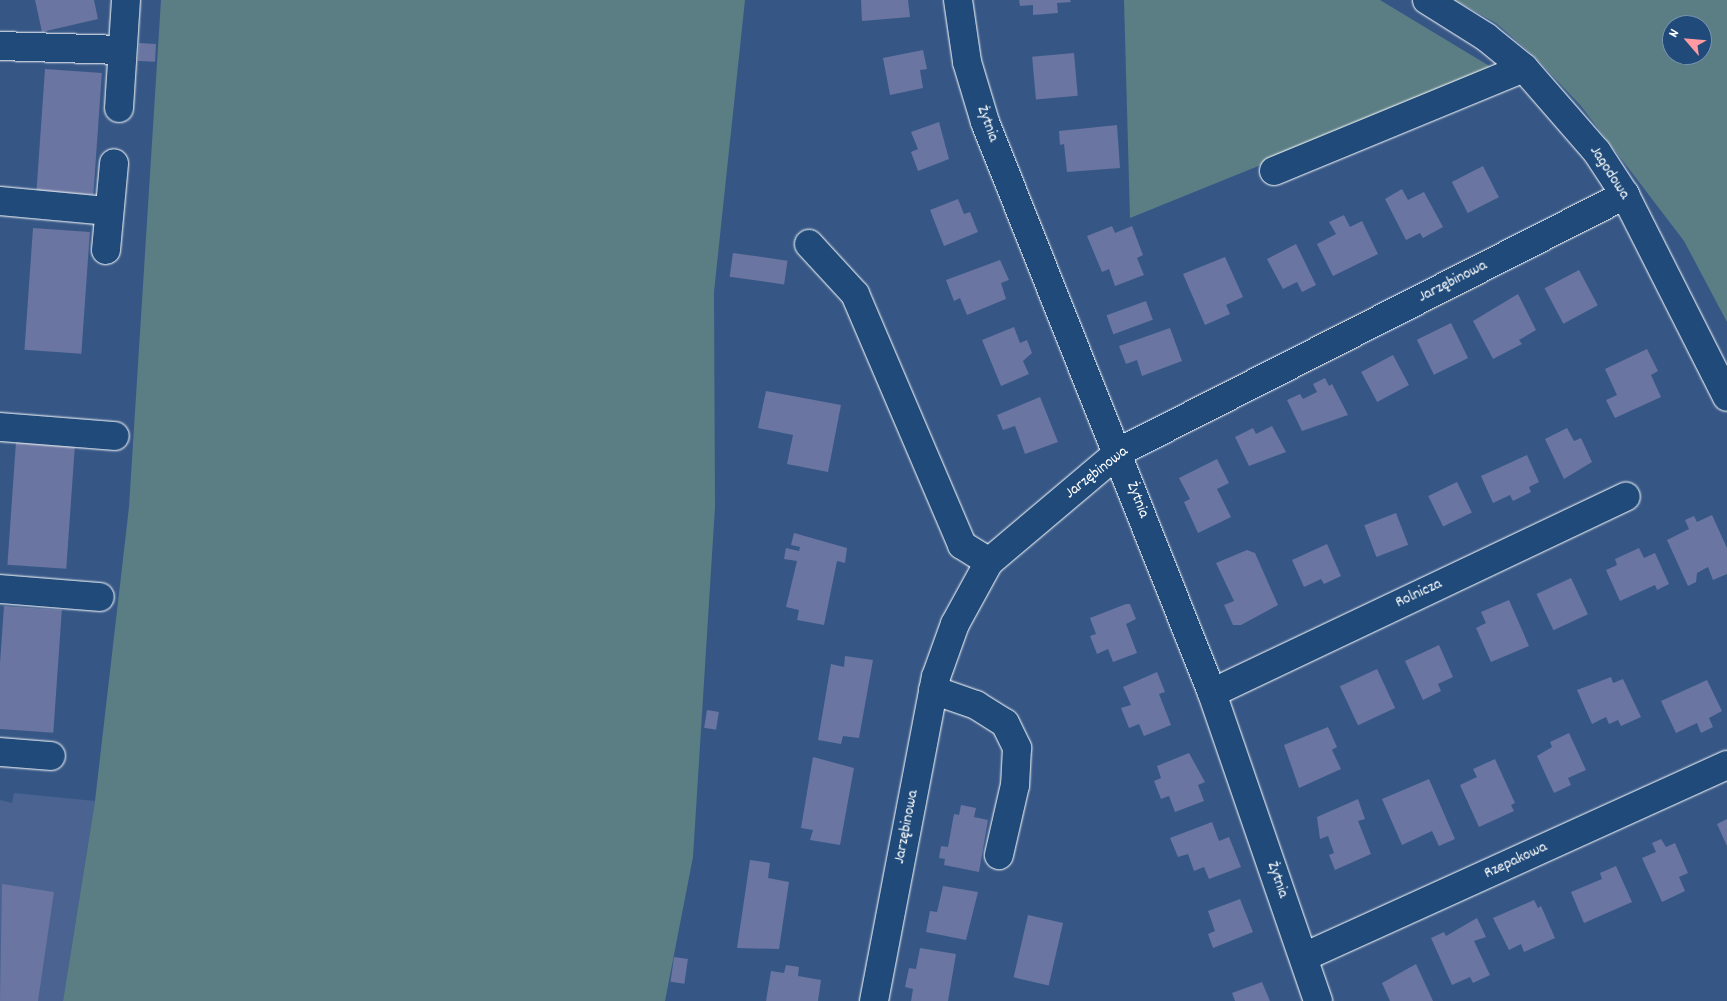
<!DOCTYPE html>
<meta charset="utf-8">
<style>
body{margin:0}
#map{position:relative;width:1727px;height:1001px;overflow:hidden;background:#365786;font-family:Dekko,sans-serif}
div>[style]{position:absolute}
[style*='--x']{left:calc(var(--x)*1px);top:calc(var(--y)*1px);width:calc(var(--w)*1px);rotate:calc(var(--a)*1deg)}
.built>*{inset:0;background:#4a6390}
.green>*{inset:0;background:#5a7e84}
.building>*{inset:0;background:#6a75a1;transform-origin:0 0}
.roads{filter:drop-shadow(0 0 1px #fff) drop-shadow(0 0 1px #fff)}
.minor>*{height:28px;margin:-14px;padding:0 14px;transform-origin:14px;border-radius:14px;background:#1f4a7a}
span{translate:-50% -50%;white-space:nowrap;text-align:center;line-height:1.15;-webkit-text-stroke:5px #1f4a7a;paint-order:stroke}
.street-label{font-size:16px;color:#fff}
.north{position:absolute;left:1662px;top:15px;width:50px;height:50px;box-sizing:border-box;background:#1f4a7a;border:1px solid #7992af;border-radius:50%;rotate:297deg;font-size:14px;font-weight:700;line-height:20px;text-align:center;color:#fff}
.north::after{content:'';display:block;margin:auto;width:18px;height:22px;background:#ff9aa2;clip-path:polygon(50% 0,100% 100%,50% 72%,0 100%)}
</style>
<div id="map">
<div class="built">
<div style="clip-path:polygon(14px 793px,95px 801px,63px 1001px,0 1001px,0 800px,12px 803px)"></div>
</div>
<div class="green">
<div style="clip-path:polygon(161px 0,745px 0,714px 292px,715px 507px,693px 857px,665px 1001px,63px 1001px,95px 801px,129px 507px)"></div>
<div style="clip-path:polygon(1124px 0,1380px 0,1496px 70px,1130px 218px)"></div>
<div style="clip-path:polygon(evenodd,1455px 0,1727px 0,1727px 322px,1684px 241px,1581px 106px,1534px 56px,1496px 23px,1455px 0,1672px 25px,1702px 25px,1702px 55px,1672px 55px,1672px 25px)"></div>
</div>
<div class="building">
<div style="clip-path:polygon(35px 0,94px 0,98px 19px,42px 32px)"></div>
<div style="clip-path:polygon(861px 0,908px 0,910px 17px,862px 21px)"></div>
<div style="clip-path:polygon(1019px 0,1070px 0,1071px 2px,1057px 3px,1058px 13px,1033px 15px,1033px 5px,1020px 6px)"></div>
<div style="left:139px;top:43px;width:17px;height:18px;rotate:3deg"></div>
<div style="clip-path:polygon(923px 50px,927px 69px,920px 70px,923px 88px,890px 95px,883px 58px)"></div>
<div style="left:1074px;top:53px;width:43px;height:42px;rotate:85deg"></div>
<div style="left:45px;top:69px;width:57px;height:122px;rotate:4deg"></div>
<div style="clip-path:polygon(939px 122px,949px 159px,918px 171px,911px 152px,918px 149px,911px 132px)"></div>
<div style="clip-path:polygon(1117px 125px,1120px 168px,1067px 172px,1064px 144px,1060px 145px,1059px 131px)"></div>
<div style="left:1483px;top:166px;width:35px;height:35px;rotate:63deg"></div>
<div style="clip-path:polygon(1402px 189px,1408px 200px,1424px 192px,1443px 227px,1423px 238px,1420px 233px,1406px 240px,1385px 199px)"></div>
<div style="clip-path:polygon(958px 199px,964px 214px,970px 212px,978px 232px,944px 246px,930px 210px)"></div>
<div style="clip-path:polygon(1344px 215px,1350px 227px,1362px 221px,1378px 254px,1333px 276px,1317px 244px,1336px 234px,1329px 222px)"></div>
<div style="clip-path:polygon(1112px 226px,1115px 233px,1132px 226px,1143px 255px,1137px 258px,1144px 275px,1115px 286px,1109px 269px,1102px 272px,1087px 236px)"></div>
<div style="left:33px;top:228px;width:57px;height:122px;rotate:4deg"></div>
<div style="clip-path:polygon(1296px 244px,1316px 285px,1302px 292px,1297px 282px,1283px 289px,1267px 259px)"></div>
<div style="left:733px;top:253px;width:55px;height:24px;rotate:8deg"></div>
<div style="clip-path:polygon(1225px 257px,1243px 297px,1226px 305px,1230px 314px,1205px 325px,1183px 274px)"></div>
<div style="clip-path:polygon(1000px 260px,1009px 280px,1001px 283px,1006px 299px,967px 315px,960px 298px,954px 301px,946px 280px)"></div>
<div style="left:1579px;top:270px;width:40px;height:39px;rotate:62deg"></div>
<div style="clip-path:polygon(1518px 294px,1536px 330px,1519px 340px,1522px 344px,1493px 359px,1473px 321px)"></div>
<div style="left:1146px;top:301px;width:20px;height:42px;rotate:70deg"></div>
<div style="left:1451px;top:323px;width:39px;height:38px;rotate:64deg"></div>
<div style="clip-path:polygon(1014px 327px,1020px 343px,1027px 340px,1032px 353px,1023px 361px,1029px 374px,1001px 386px,982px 340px)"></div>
<div style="clip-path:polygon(1170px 328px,1182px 361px,1142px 376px,1137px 360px,1126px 364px,1119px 346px)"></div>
<div style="clip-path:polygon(1647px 349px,1658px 371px,1651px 375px,1661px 397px,1615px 418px,1606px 400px,1617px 395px,1605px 369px)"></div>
<div style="left:1393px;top:355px;width:34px;height:36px;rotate:62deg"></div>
<div style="clip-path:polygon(1325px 378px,1329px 386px,1332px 384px,1348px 415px,1302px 431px,1287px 400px,1300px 394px,1303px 399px,1317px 392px,1313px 384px)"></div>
<div style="clip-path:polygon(766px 391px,841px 405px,828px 472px,787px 464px,793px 435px,758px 428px)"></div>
<div style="clip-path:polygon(1040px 397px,1058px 442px,1025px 454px,1015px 426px,1003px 430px,997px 415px)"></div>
<div style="clip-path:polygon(1272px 426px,1286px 452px,1249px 466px,1235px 437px,1253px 428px,1256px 434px)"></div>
<div style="clip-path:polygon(1567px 428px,1574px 441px,1581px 438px,1592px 462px,1564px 479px,1545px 439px)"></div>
<div style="left:16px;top:442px;width:59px;height:123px;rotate:4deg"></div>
<div style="clip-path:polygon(1527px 455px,1539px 482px,1529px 487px,1531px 492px,1513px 501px,1510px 495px,1493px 503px,1481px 476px)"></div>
<div style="clip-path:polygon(1217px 459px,1229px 483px,1217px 489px,1231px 517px,1198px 533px,1184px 502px,1190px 499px,1179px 478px)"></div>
<div style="left:1457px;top:482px;width:34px;height:32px;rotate:64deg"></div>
<div style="left:1396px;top:513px;width:34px;height:34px;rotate:69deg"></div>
<div style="clip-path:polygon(1712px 515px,1727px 548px,1727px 574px,1713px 580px,1708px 567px,1697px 573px,1696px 582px,1688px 586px,1667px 540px,1689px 529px,1685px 520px,1694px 516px,1697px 522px)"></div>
<div style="clip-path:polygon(794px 533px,847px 548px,845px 563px,837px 561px,824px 625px,797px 620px,799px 610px,786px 607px,797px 561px,784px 559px,786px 548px,799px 551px,800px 547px,791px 545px)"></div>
<div style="clip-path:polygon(1327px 544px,1341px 576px,1324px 584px,1321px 579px,1304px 587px,1292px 560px)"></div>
<div style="clip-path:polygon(1639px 548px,1644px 558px,1655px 553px,1669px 584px,1657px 590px,1655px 585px,1620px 601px,1606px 570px,1617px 565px,1615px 559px)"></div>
<div style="clip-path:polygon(1247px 550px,1255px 553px,1278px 605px,1241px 625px,1233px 625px,1224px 605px,1234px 601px,1216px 563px)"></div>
<div style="left:1571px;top:578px;width:40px;height:38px;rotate:65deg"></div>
<div style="clip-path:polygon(1509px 600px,1529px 646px,1491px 662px,1476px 628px,1486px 623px,1481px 612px)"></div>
<div style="clip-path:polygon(1126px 604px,1130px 604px,1136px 619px,1126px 624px,1137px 653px,1113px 662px,1108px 649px,1097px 654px,1090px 636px,1096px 634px,1090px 618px)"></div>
<div style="left:4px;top:606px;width:58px;height:123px;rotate:4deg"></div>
<div style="clip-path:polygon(1439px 645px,1453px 677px,1438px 684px,1441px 691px,1423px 700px,1405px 661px)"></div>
<div style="clip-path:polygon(845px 656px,873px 660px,859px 738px,843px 736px,841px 744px,818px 740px,831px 664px,844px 667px)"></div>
<div style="left:1377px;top:669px;width:43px;height:41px;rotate:65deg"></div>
<div style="clip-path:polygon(1157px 672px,1165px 692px,1159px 694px,1171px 725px,1144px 736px,1139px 724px,1129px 728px,1121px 708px,1131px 705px,1123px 687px)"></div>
<div style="clip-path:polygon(1611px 677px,1613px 683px,1623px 679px,1641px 717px,1621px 726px,1618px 720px,1609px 724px,1606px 717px,1592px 724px,1577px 690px)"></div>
<div style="clip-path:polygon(1707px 680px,1722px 711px,1709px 718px,1713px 727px,1701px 733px,1697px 723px,1676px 733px,1661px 701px)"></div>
<div style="left:707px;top:710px;width:12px;height:18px;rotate:9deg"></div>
<div style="clip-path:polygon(1328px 727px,1337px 747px,1332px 750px,1341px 769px,1299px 788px,1284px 745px)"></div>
<div style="clip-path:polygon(1569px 733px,1586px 770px,1568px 778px,1571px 785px,1554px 793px,1537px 756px,1552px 747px,1550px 742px)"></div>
<div style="clip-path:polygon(1189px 753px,1205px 782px,1198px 785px,1204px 801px,1175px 812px,1169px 796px,1161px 799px,1154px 781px,1161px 778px,1157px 766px)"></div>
<div style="clip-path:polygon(813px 757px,854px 768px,840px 845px,810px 840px,813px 830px,801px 828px)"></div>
<div style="clip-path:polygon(1495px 759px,1515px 803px,1511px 805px,1514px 811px,1479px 827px,1460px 785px,1477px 777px,1473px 769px)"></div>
<div style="clip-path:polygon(1429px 779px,1455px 839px,1439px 846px,1432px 831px,1402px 845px,1382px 799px)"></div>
<div style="clip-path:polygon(1358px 799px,1365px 819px,1358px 821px,1371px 854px,1335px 870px,1329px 855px,1334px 853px,1328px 836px,1320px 839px,1317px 817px)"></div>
<div style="clip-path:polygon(961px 805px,976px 808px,974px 817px,988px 820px,979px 872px,944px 865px,945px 859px,939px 858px,941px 846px,948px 847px,954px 814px,959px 815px)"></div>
<div style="clip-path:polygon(1727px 819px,1727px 846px,1717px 824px)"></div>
<div style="clip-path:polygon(1212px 822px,1219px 841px,1229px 837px,1241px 867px,1209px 879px,1204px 867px,1194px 871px,1188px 854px,1178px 857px,1170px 838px)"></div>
<div style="clip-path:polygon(1661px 839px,1666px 847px,1675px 843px,1688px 873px,1679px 877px,1685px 891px,1662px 902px,1642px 858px,1656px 852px,1652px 843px)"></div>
<div style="clip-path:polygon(750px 860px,770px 863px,768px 878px,789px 882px,779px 949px,737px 948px)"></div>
<div style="clip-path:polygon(1616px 866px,1632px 902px,1584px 923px,1571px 892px,1602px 879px,1600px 873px)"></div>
<div style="clip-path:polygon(2px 884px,54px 892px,38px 1001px,0 1001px)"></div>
<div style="clip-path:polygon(943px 886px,978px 892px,966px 940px,926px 932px,930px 911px,937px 912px)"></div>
<div style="clip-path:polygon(1240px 899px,1253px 932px,1213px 948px,1208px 934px,1215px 931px,1208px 911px)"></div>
<div style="clip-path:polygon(1534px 900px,1538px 908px,1541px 906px,1555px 938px,1524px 952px,1521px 944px,1509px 950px,1493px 918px)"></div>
<div style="left:1028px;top:915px;width:36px;height:64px;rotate:13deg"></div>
<div style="clip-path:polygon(1477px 918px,1486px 937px,1474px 941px,1490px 975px,1473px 983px,1470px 977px,1452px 985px,1431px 938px,1444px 932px,1446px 936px)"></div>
<div style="clip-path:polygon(920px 948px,956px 954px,948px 1001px,911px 1001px,913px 989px,905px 987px,909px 968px,916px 969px)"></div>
<div style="left:674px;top:957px;width:14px;height:25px;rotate:8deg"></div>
<div style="clip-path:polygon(1416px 964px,1433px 1001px,1390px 1001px,1382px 983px)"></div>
<div style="clip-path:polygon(786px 965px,799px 967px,798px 976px,821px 980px,818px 1001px,766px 1001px,771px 971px,784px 973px)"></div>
<div style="clip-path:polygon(1262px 982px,1270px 1001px,1235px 1001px,1232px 993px)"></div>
</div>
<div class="roads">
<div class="minor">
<div style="--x:958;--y:0;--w:63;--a:81.7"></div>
<div style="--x:967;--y:62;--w:63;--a:73.3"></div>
<div style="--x:985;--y:122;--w:614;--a:68.32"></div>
<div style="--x:1212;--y:693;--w:326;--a:71"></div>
<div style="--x:1427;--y:0;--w:70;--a:32.1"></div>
<div style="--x:1486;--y:37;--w:49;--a:39.2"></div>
<div style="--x:1524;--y:68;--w:111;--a:49"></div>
<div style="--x:1597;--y:152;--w:51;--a:56.9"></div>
<div style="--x:1625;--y:195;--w:226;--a:63.2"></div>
<div style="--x:0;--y:46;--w:122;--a:1.9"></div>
<div style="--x:119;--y:108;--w:108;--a:-86.3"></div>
<div style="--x:1274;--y:171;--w:270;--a:-22.4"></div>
<div style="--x:0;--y:201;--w:107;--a:5.3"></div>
<div style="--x:809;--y:244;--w:68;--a:47.4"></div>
<div style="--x:855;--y:294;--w:273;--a:66.9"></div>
<div style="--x:962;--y:545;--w:32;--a:32"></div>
<div style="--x:106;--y:250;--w:87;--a:-84.7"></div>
<div style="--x:0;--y:427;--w:115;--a:4.5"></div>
<div style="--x:0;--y:589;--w:100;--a:4.6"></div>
<div style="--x:933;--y:690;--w:46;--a:19.2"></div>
<div style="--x:976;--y:705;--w:34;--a:32"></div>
<div style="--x:1005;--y:723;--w:28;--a:64"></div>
<div style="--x:1017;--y:748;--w:37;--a:93"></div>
<div style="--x:1015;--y:785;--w:72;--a:102.9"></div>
<div style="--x:1212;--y:693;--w:458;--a:-25.4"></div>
<div style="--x:0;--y:752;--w:51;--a:4.5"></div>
<div style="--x:1304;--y:957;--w:465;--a:-24.4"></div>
<div style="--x:874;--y:1001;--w:330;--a:-79.2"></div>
<div style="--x:936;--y:677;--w:56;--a:-70.3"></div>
<div style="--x:955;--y:624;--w:71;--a:-61.3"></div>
<div style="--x:989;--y:562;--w:170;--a:-40.2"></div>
<div style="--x:1119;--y:452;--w:568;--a:-26.93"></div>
</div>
</div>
<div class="street-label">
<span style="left:987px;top:124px;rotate:70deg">Żytnia</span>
<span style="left:1609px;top:173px;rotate:57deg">Jagodowa</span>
<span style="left:1453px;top:282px;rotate:-27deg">Jarzębinowa</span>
<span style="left:1097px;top:473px;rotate:-38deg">Jarzębinowa</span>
<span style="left:1137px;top:500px;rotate:69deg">Żytnia</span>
<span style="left:1419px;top:594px;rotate:-25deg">Rolnicza</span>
<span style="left:907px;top:827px;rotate:-79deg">Jarzębinowa</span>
<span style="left:1516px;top:861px;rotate:-25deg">Rzepakowa</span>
<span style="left:1277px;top:880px;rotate:71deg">Żytnia</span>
</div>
<div class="north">N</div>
</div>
